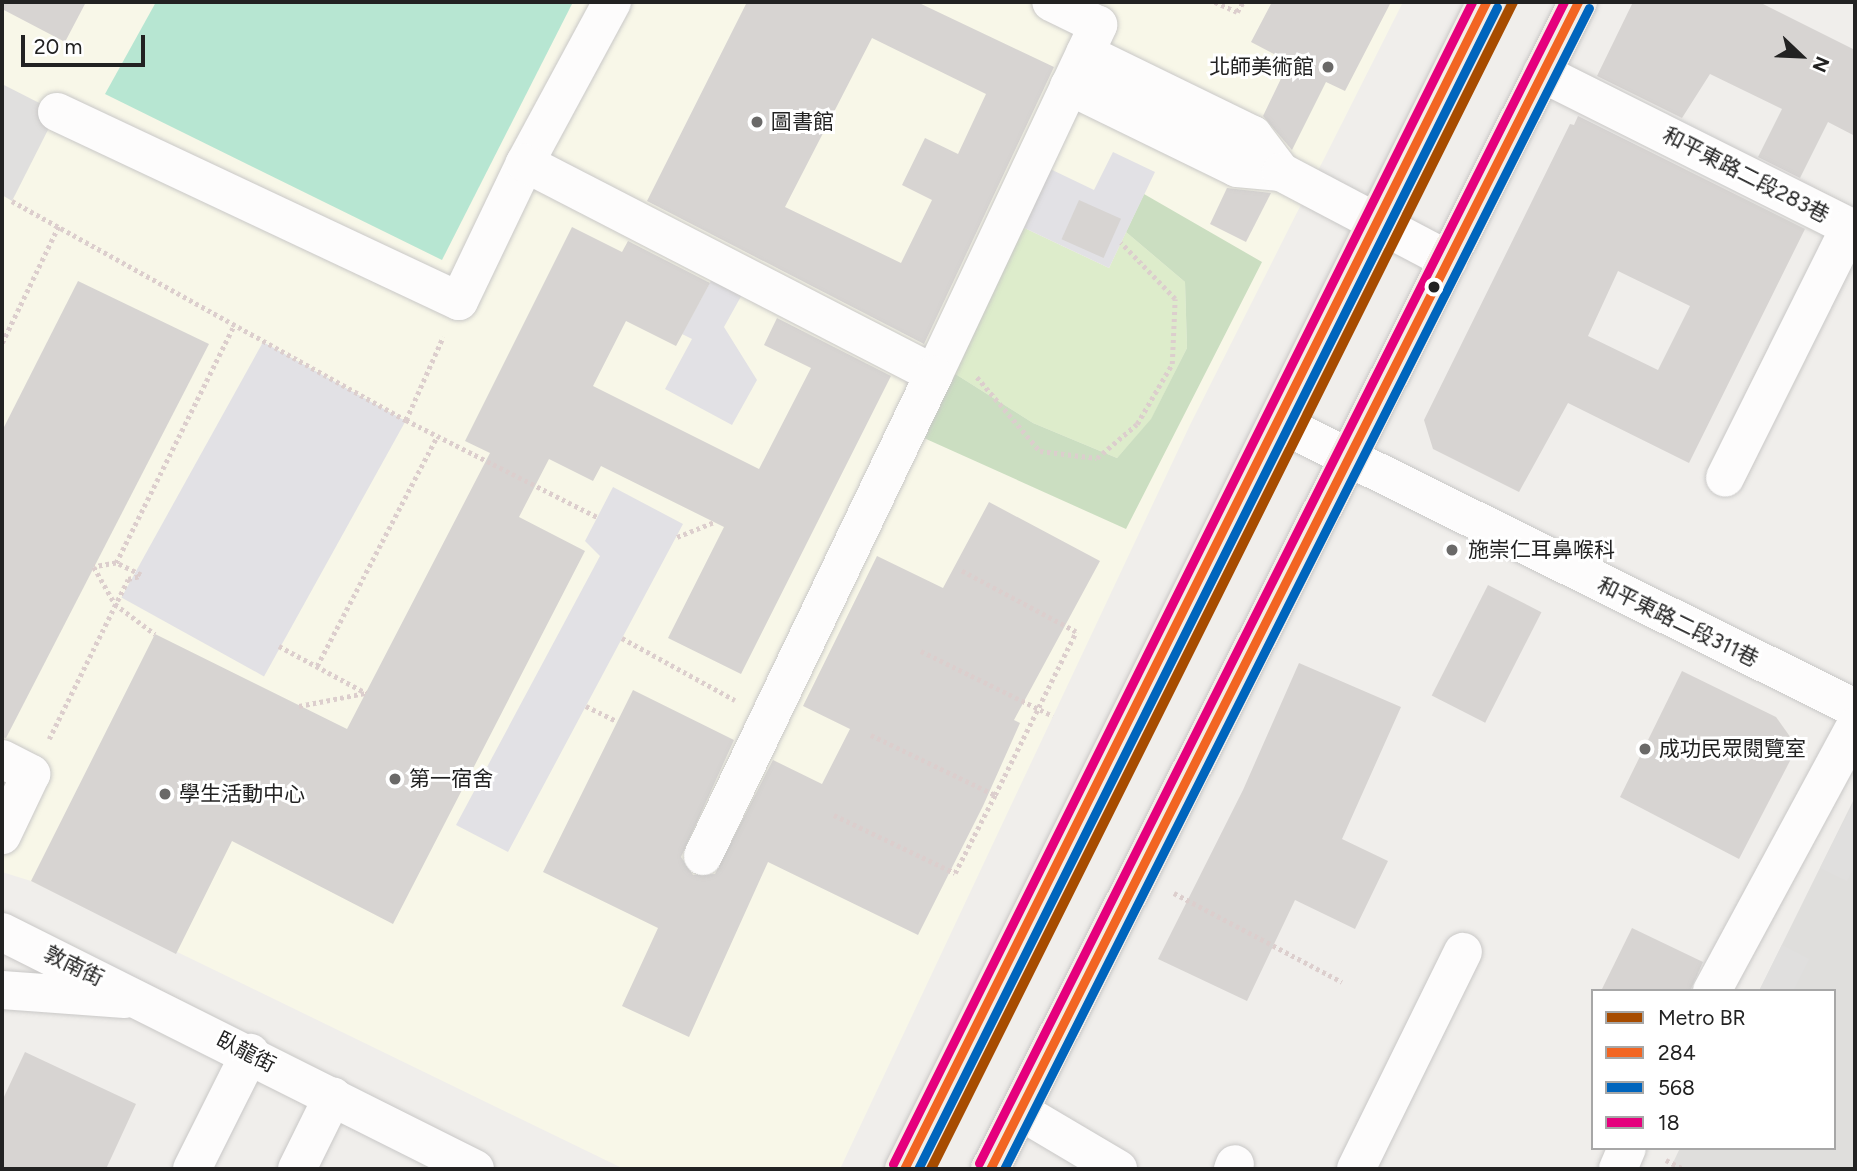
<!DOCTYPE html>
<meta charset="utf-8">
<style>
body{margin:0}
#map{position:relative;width:1857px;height:1171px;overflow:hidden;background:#f0eeeb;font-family:Figtree,"Noto Sans TC",sans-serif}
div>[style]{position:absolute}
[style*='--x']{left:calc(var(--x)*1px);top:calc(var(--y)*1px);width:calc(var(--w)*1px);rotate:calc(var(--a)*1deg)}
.residential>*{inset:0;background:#dfdedc}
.education>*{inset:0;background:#f8f7e8}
.grass>*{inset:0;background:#ddeccb}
.forest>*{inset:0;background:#cbdec1}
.pitch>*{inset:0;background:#b7e6d2}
.parking>*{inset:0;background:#e0dfde}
.plaza>*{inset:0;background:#e2e1e5;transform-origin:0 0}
.building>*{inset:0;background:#d7d4d2;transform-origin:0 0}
.path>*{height:4.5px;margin-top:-2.25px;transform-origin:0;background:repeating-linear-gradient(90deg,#dccecd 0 3.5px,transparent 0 7px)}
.roads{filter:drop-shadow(0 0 2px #c9c8c7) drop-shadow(0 0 2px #c9c8c7)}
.minor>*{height:38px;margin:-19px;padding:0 19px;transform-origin:19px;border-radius:19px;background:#fdfcfc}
.major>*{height:38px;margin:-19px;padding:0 19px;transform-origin:19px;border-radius:19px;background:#f3ede7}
.bus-1>*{height:9px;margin:-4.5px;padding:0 4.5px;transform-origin:4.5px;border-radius:4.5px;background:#f26522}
.bus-2>*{height:9px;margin:-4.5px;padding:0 4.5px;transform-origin:4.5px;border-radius:4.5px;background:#0065bd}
.bus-3>*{height:9px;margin:-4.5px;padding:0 4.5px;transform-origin:4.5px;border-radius:4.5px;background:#e5007d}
.metro-1>*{height:10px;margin:-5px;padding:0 5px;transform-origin:5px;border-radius:5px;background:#a74c00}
.dots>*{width:19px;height:19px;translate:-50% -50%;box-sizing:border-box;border:4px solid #fff;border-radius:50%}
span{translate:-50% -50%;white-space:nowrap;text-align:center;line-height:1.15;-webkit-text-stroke:6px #fff;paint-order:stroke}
.poi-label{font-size:21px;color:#222}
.right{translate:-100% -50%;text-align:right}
.left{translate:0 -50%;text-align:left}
.street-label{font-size:21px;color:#222}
.frame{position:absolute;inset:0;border:4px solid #222;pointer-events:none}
.legend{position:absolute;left:1591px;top:989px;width:245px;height:161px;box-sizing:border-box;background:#fff;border:2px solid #a7a7a7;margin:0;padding:9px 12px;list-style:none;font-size:21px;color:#222}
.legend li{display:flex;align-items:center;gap:14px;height:35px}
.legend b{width:35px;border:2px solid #a7a7a7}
.north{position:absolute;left:1766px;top:21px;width:70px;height:70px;-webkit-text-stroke:5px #fff;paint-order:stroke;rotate:113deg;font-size:19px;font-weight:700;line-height:28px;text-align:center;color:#222}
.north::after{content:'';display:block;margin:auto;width:24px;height:32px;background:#222;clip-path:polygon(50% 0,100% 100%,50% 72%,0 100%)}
.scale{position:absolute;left:21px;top:35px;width:124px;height:32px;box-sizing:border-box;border:4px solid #222;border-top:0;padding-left:9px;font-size:21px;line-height:24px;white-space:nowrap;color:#222;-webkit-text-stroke:5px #fff;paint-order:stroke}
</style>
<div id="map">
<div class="residential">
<div style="clip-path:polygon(1855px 797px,1855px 1169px,1670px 1169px,1680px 1148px,1834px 1148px,1834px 991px,1759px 991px)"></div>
</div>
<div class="education">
<div style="clip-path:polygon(2px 2px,1403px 2px,1190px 425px,840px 1169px,624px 1169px,31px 881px,2px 872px)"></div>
</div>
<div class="grass">
<div style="clip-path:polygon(1016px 224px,1109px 268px,1126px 232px,1185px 282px,1187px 348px,1151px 420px,1117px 458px,1033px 423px,949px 370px)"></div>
</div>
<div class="forest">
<div style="clip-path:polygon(1144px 194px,1262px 262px,1126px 529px,915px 434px,949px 370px,1033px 423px,1117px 458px,1151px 419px,1187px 348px,1185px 282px,1126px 232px)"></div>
</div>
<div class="pitch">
<div style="clip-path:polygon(156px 2px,573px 2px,442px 260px,105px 94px)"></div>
</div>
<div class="parking">
<div style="clip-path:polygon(2px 84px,57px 112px,12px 201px,2px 195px)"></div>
<div style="clip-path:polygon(1855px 800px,1855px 866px,1847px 881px,1820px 868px)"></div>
<div style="clip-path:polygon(1782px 945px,1809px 959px,1793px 991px,1759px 991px)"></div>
</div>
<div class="plaza">
<div style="clip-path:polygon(1113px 152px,1155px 172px,1109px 268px,1016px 224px,1044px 166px,1094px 190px)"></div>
<div style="clip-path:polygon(719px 266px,749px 282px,724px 327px,757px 380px,732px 425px,665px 389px,692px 339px,682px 334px)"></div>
<div style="left:263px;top:342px;width:163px;height:292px;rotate:29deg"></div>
<div style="clip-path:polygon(613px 487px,683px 524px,508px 852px,456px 825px,600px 556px,585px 541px)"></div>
</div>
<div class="building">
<div style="clip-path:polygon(2px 2px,86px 2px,65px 42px,2px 9px)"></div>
<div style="clip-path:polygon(evenodd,747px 2px,917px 2px,1054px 67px,924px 344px,647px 201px,747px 2px,872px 38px,986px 94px,958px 154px,925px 138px,902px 185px,932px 200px,901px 263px,785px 207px,872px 38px)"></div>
<div style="clip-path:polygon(1272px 2px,1391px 2px,1345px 91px,1326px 82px,1292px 150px,1263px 116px,1289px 62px,1251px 42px)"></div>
<div style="clip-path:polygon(1633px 2px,1759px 2px,1855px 50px,1855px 136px,1828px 122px,1800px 178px,1758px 157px,1782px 109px,1710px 74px,1682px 118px,1597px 76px)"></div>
<div style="clip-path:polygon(evenodd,1578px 116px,1805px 229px,1689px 463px,1568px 403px,1519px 492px,1433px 449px,1424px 420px,1570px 124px,1574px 125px,1578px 116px,1618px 271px,1690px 306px,1658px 370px,1588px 336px,1618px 271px)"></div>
<div style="clip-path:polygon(1227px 188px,1271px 193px,1246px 242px,1210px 224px)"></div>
<div style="left:1079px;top:200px;width:46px;height:43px;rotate:24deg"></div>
<div style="clip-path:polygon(572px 227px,622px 252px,628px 241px,710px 283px,676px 346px,626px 321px,593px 386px,759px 469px,811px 368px,764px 345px,777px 318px,891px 376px,741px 674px,668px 638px,724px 527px,601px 466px,593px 481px,549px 459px,519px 517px,585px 551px,393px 924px,232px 841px,176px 954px,31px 881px,155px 634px,347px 729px,490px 453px,465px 441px)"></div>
<div style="clip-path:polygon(78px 281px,209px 344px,6px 738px,2px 737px,2px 431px)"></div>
<div style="clip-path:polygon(989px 502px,1100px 561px,1014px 720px,1020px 723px,983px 806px,918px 935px,768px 862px,689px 1037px,622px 1006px,658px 928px,543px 872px,633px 690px,734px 740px,681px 857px,693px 875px,715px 874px,773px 760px,822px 784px,850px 729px,803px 706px,877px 556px,943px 588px)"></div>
<div style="left:1488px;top:585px;width:60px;height:124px;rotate:27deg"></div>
<div style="clip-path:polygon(1299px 663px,1401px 707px,1342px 839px,1388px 861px,1355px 929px,1295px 900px,1247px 1001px,1158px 959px,1243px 790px)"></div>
<div style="clip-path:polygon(1682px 671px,1776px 717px,1791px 738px,1792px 757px,1739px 859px,1620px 797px)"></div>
<div style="clip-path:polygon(1632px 928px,1703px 962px,1690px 991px,1601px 991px)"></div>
<div style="clip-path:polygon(25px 1052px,136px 1104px,106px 1169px,2px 1169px,2px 1101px)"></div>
</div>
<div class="path">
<div style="--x:1215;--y:2;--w:24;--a:24"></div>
<div style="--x:1237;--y:12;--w:12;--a:-59"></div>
<div style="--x:12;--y:201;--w:451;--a:29.1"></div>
<div style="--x:406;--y:420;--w:214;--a:26.9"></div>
<div style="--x:2;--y:343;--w:131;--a:-64.2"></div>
<div style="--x:977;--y:377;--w:97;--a:49.6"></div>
<div style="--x:1040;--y:451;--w:57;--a:7"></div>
<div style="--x:1097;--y:458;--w:52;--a:-40.4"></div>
<div style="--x:1137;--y:424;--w:69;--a:-59.7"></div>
<div style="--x:1172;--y:364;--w:65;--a:-87.4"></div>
<div style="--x:1175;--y:299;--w:78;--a:-134"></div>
<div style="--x:406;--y:420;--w:91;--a:-66"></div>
<div style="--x:677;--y:537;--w:40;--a:-22"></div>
<div style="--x:116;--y:563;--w:22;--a:170"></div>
<div style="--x:94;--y:567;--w:43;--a:60.4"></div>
<div style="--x:115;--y:604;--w:50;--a:36.9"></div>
<div style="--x:141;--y:575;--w:28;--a:-154"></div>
<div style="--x:116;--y:563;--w:266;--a:-63.6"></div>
<div style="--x:622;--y:638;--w:129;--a:28.8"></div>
<div style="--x:279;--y:646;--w:99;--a:28.4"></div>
<div style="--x:921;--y:651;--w:147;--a:26.2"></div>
<div style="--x:317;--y:666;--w:259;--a:-62.4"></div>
<div style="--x:299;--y:706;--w:67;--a:-11.1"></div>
<div style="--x:586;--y:706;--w:34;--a:26"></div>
<div style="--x:871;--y:735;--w:138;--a:25.8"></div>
<div style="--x:49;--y:739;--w:178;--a:-63.7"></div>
<div style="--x:128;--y:579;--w:12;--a:-14"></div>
<div style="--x:834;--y:815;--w:134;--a:25.6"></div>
<div style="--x:955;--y:873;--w:88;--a:-62.9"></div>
<div style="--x:995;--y:795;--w:182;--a:-63.6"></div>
<div style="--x:1076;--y:632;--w:132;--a:-151.9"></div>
<div style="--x:1174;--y:893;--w:190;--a:27.9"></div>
<div style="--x:1666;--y:1160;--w:20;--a:27"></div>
</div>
<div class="roads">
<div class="minor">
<div style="--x:1085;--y:53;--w:187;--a:26"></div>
<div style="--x:1253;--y:135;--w:46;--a:52.9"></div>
<div style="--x:1542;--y:73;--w:344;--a:26.6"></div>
<div style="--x:1850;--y:227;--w:280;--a:116.5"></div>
<div style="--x:1069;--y:86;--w:187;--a:26"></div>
<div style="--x:1237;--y:168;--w:44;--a:5.2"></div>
<div style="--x:1281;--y:172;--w:189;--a:27.8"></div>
<div style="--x:57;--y:112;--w:444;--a:25.2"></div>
<div style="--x:459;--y:301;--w:153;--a:-64.4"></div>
<div style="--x:525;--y:163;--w:183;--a:-61.6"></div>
<div style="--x:525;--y:163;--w:460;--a:27.3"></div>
<div style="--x:934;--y:374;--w:386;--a:-64.8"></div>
<div style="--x:1098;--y:25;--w:52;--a:-153.9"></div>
<div style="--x:1277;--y:422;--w:645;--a:26.33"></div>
<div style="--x:2;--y:759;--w:33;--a:27"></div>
<div style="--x:31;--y:774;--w:68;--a:115.4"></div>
<div style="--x:703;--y:856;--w:534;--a:-64.39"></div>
<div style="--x:2;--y:932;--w:529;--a:26.61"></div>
<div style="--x:2;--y:990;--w:123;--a:4.2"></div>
<div style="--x:1712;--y:991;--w:301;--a:-61.6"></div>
<div style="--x:1020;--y:1111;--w:114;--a:30.6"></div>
<div style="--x:192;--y:1169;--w:130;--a:-63.4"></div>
<div style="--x:297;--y:1169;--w:81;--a:-63.7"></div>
<div style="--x:1233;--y:1169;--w:5;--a:-68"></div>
<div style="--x:1356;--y:1169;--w:242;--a:-63.8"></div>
<div style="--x:1618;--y:1169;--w:23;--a:-67"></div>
</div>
<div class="major">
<div style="--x:904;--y:1169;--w:1304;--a:-63.49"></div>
<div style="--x:990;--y:1169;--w:1307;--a:-63.26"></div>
</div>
</div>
<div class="bus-1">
<div style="--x:904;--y:1169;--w:1304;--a:-63.49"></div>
<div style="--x:990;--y:1169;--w:1307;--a:-63.26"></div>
</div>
<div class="bus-2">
<div style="--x:918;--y:1169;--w:1298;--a:-63.51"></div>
<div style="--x:1004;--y:1169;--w:1300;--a:-63.26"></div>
</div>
<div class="bus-3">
<div style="--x:979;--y:1163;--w:1300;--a:-63.26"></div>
<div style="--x:893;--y:1164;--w:1298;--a:-63.51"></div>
</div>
<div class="metro-1">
<div style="--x:931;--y:1169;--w:1304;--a:-63.49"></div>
</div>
<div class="dots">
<div style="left:1328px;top:67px;background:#6a6968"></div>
<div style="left:757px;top:122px;background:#6a6968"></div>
<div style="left:1434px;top:287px;background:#222"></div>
<div style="left:1452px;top:550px;background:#6a6968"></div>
<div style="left:1645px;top:749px;background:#6a6968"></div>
<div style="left:395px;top:779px;background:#6a6968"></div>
<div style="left:165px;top:794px;background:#6a6968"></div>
</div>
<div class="poi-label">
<span class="right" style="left:1314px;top:67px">北師美術館</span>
<span class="left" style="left:771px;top:122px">圖書館</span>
<span class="left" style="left:1468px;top:550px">施崇仁耳鼻喉科</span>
<span class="left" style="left:1659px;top:749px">成功民眾閱覽室</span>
<span class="left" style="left:409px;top:779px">第一宿舍</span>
<span class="left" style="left:179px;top:794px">學生活動中心</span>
</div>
<div class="street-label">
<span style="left:1746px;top:175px;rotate:27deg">和平東路二段283巷</span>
<span style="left:1678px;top:622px;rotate:26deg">和平東路二段311巷</span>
<span style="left:74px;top:966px;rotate:26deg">敦南街</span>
<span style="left:246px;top:1052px;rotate:27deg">臥龍街</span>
</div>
<div class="frame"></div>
<ul class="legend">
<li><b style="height:9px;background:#a74c00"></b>Metro BR</li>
<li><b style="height:9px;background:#f26522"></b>284</li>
<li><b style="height:9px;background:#0065bd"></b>568</li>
<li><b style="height:9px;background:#e5007d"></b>18</li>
</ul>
<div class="north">N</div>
<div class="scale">20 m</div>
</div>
